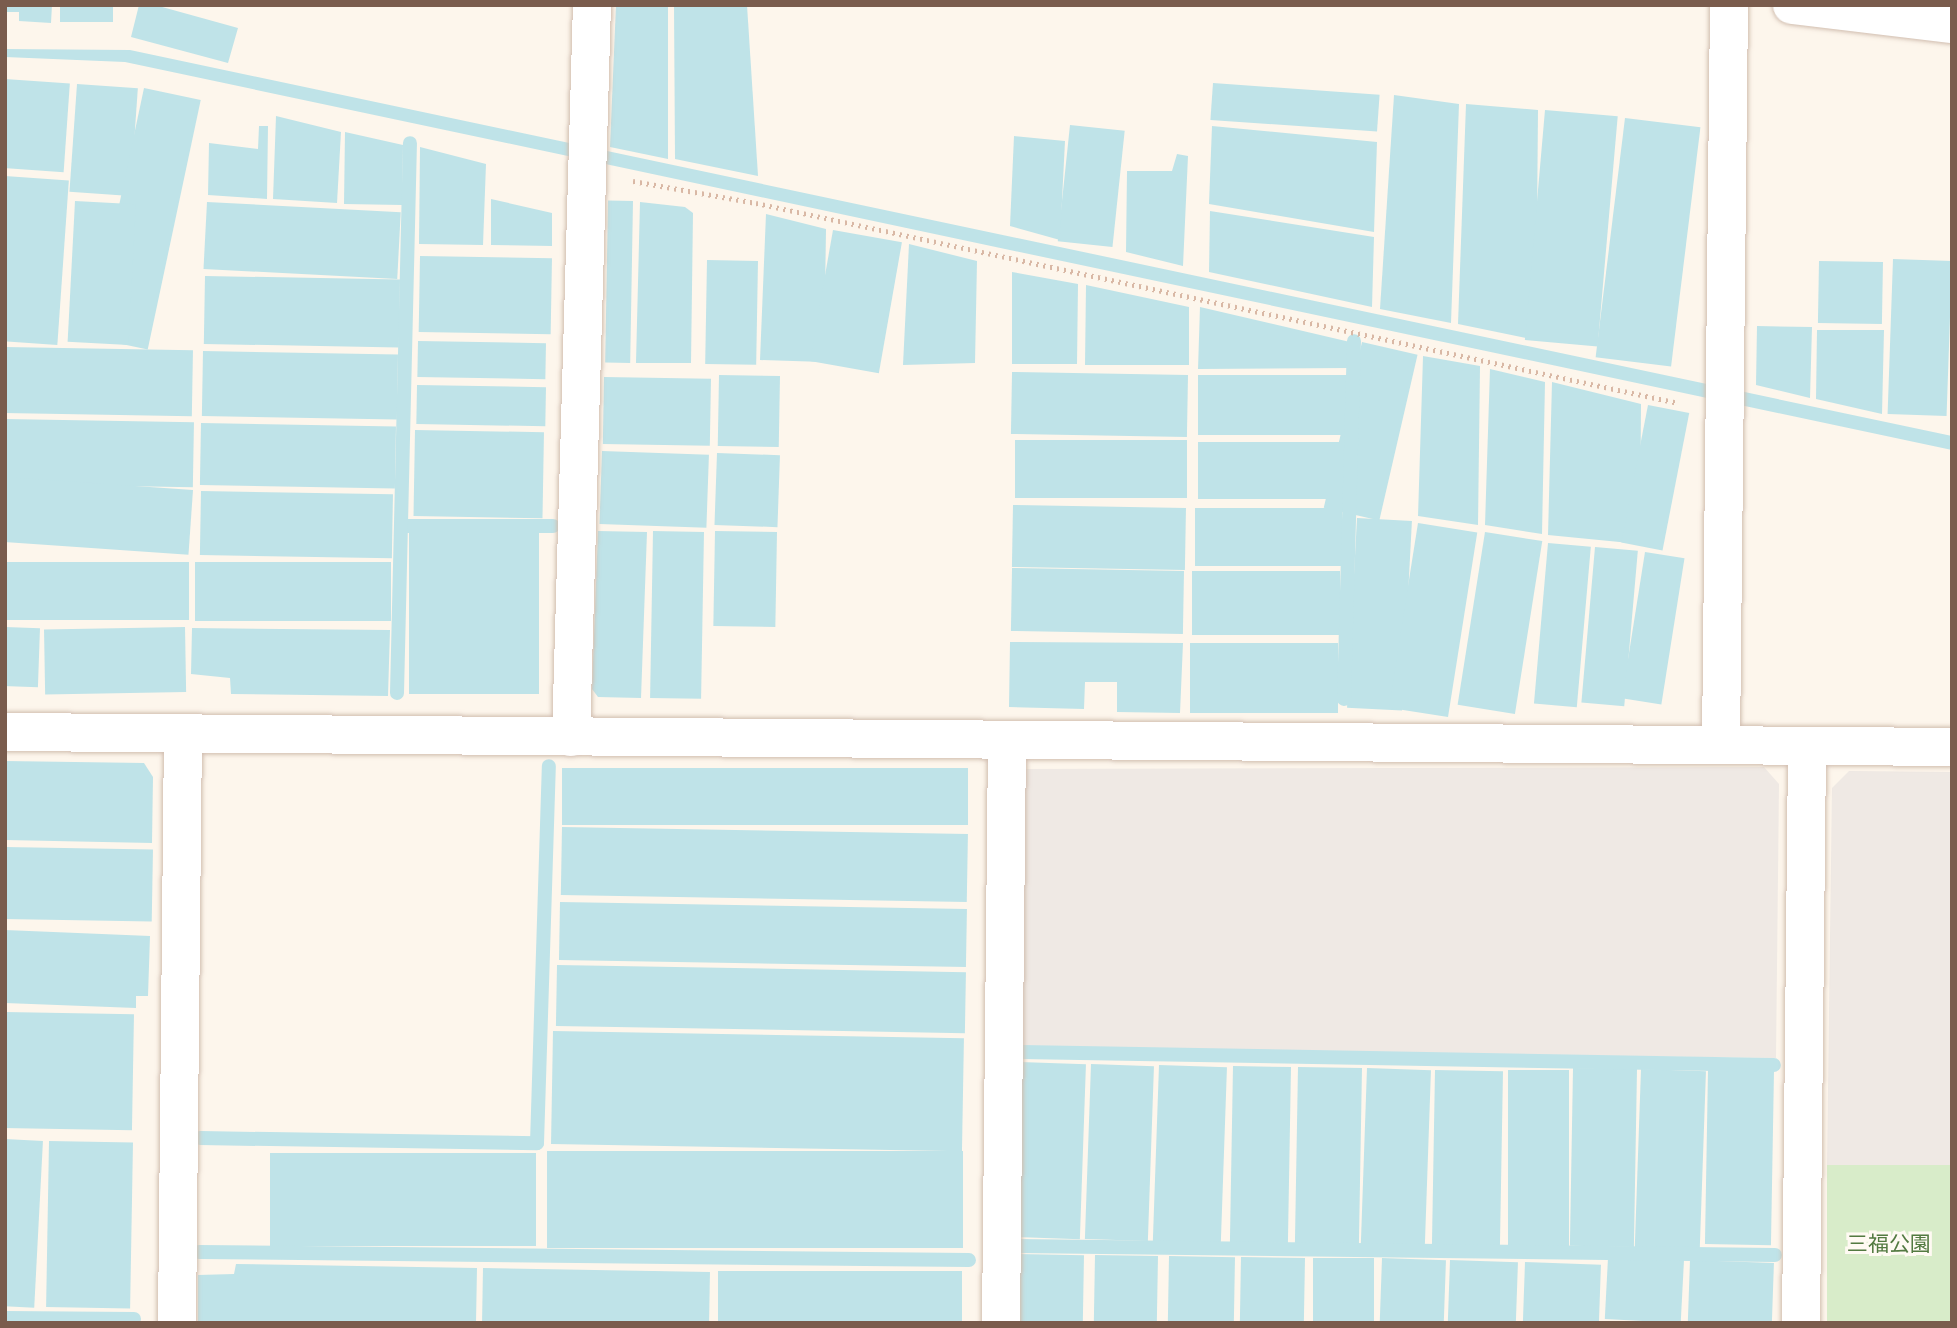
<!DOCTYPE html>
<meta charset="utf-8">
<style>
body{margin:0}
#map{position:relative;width:1957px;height:1328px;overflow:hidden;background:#fdf6ec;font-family:Jost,"Noto Sans JP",sans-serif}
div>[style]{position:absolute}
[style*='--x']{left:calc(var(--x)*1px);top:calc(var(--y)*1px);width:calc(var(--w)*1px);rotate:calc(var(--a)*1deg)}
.industrial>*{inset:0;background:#efe9e4}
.green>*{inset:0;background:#d8ecc9;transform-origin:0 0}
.water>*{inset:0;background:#bfe3e8;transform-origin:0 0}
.stream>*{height:14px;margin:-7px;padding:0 7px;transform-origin:7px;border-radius:7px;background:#bfe3e8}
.path>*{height:4.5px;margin-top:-2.25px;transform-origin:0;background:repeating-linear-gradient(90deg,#d9b8a5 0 2px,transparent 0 7px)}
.roads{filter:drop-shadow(0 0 2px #d1beb0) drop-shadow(0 0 2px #d1beb0)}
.minor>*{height:38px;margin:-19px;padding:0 19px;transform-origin:19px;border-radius:19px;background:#fff}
span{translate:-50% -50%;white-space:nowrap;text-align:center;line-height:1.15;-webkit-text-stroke:6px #fffaf3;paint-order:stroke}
.park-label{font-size:21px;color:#537a41}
.frame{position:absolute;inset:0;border:7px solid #7a5c4d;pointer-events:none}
</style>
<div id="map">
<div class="industrial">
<div style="clip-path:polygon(1764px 767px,1779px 784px,1776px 1058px,1015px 1048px,1019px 769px)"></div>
<div style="clip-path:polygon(1849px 771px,1952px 772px,1952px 1166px,1827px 1165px,1832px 788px)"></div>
</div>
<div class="green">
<div style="left:1827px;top:1165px;width:125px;height:158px"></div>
</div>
<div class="water">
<div style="clip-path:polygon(5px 5px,52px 5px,51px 23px,19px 21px,19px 12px,5px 12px)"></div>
<div style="left:60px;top:5px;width:53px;height:17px"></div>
<div style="clip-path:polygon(139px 5px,155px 5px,238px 28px,228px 63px,131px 37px)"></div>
<div style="clip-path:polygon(616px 5px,668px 5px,668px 159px,610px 147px)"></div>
<div style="clip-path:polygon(674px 5px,747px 5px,758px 176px,675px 159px)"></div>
<div style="clip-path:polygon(5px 49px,130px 50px,1952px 436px,1952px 450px,125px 62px,5px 57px)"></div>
<div style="left:5px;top:79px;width:65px;height:89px;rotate:4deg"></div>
<div style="left:1213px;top:83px;width:167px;height:37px;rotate:4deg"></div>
<div style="left:77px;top:84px;width:61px;height:108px;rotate:4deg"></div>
<div style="left:144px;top:88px;width:58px;height:255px;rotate:12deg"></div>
<div style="clip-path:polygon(1394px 95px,1459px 104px,1451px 323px,1380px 309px)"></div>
<div style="clip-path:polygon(1466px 104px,1538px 110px,1536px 340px,1458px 324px)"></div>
<div style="left:1545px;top:110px;width:73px;height:231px;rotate:5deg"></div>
<div style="clip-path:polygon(276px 116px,341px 132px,337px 203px,273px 199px)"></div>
<div style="left:1625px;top:118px;width:76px;height:241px;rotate:7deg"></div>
<div style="left:1070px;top:125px;width:55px;height:117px;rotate:6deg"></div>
<div style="clip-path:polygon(259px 126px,268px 126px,267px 199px,208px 195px,209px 143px,258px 149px)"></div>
<div style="clip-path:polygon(1212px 126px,1377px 142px,1374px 232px,1209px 204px)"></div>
<div style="clip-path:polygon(345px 132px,403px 145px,402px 205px,344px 204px)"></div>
<div style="clip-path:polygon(1014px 136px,1065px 141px,1060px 240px,1010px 226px)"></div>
<div style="clip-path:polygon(420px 147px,486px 164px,483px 245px,419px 244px)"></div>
<div style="clip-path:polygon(1177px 154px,1188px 156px,1183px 266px,1126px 252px,1127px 171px,1172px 171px)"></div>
<div style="left:5px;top:176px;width:64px;height:165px;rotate:4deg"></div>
<div style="clip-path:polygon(491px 199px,552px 213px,552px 246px,491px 245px)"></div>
<div style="left:75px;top:201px;width:61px;height:141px;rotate:3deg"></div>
<div style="left:633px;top:201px;width:162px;height:25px;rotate:91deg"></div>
<div style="left:207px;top:202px;width:194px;height:67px;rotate:3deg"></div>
<div style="clip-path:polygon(640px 202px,685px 207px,693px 213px,691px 363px,636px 363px)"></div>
<div style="clip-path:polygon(1210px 211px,1374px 237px,1372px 307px,1209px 272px)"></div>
<div style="clip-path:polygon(766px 214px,826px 229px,824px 362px,760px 360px)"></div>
<div style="left:833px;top:230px;width:70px;height:133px;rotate:10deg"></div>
<div style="clip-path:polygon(909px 244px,977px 261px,975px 363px,903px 365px)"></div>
<div style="left:420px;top:256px;width:132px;height:76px;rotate:1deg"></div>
<div style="left:1893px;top:259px;width:59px;height:155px;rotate:2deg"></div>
<div style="left:707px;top:260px;width:51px;height:104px;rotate:1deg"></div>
<div style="left:1819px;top:261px;width:64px;height:62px;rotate:1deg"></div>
<div style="clip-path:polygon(1012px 272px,1078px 284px,1077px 364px,1012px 364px)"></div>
<div style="left:205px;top:276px;width:195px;height:68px;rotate:1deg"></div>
<div style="clip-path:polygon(1086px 285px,1189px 307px,1189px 365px,1085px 365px)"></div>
<div style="clip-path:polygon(1200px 307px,1350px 342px,1349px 368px,1198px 369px)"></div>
<div style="clip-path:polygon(1757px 326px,1812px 327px,1810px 398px,1756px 385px)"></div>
<div style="clip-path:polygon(1817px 330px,1884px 330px,1882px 414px,1816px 399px)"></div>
<div style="left:418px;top:341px;width:128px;height:36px;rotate:1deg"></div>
<div style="left:1362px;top:342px;width:57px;height:170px;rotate:13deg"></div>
<div style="left:5px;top:347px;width:188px;height:66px;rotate:1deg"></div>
<div style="left:203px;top:351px;width:195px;height:65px;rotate:1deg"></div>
<div style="clip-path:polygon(1423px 356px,1480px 366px,1478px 525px,1418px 516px)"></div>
<div style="clip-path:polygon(1490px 369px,1545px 382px,1542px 534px,1485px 525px)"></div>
<div style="left:719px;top:375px;width:61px;height:71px;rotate:1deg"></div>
<div style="left:1188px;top:375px;width:62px;height:176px;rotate:91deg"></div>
<div style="left:1198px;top:375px;width:150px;height:60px"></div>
<div style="left:604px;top:377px;width:107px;height:67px;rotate:1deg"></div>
<div style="clip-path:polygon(1552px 382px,1641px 404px,1640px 544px,1548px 535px)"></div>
<div style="left:417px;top:385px;width:129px;height:39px;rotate:1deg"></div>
<div style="left:1648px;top:405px;width:42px;height:140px;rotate:11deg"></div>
<div style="left:5px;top:419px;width:189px;height:65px;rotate:1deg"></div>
<div style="left:201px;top:423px;width:195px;height:62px;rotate:1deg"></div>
<div style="left:415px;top:430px;width:129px;height:86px;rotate:1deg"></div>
<div style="left:1015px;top:440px;width:172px;height:58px"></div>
<div style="left:1198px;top:442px;width:146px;height:57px"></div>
<div style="left:602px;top:451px;width:107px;height:73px;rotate:2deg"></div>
<div style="left:717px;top:453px;width:63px;height:72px;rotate:2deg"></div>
<div style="left:193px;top:490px;width:65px;height:188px;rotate:94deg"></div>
<div style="left:201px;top:491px;width:192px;height:64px;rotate:1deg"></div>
<div style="left:1013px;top:505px;width:173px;height:62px;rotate:1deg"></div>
<div style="left:1195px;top:508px;width:147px;height:58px"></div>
<div style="left:1357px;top:518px;width:55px;height:190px;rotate:3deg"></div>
<div style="left:1418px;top:523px;width:60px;height:187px;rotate:9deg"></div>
<div style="clip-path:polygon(598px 531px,647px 532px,641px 698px,598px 697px,592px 689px)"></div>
<div style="left:653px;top:531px;width:51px;height:167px;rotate:1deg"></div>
<div style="left:715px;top:531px;width:62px;height:95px;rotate:1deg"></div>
<div style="left:1485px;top:532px;width:58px;height:175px;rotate:9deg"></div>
<div style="left:409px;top:533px;width:130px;height:161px"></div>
<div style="left:1548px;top:543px;width:43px;height:161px;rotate:5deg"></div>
<div style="left:1595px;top:547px;width:43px;height:156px;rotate:5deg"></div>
<div style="left:1645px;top:552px;width:40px;height:148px;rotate:9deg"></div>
<div style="left:5px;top:562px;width:184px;height:58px"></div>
<div style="left:195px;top:562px;width:196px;height:59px"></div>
<div style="left:1184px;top:571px;width:63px;height:172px;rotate:91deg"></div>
<div style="left:1192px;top:571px;width:148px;height:64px"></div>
<div style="left:5px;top:627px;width:35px;height:59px;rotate:2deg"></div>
<div style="left:185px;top:627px;width:65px;height:141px;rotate:89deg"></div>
<div style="clip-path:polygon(192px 628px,390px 630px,388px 696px,231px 694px,230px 678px,191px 674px)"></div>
<div style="clip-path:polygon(1010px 642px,1183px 643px,1180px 713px,1117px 712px,1117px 682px,1085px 682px,1084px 709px,1009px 707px)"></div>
<div style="left:1190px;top:643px;width:148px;height:70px"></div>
<div style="clip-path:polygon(5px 761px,144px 763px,153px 777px,152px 843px,5px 840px)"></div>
<div style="left:562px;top:768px;width:406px;height:57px"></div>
<div style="left:562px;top:827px;width:406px;height:68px;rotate:1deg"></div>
<div style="left:5px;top:847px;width:148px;height:72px;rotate:1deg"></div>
<div style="left:560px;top:902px;width:407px;height:58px;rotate:1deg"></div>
<div style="clip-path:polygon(5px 930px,150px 936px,148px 996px,136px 996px,136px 1008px,5px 1003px)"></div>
<div style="left:557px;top:965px;width:409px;height:61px;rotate:1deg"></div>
<div style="left:5px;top:1012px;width:129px;height:116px;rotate:1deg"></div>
<div style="left:553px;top:1031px;width:411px;height:113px;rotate:1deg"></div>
<div style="left:1020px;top:1062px;width:66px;height:175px;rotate:2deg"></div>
<div style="left:1091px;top:1064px;width:63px;height:175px;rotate:2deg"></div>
<div style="left:1159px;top:1065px;width:68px;height:176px;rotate:2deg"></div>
<div style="left:1233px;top:1066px;width:58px;height:176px;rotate:1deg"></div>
<div style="left:1298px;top:1067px;width:64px;height:176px;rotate:1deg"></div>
<div style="left:1367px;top:1068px;width:64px;height:176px;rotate:2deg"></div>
<div style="left:1637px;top:1069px;width:178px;height:64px;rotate:91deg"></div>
<div style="left:1641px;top:1069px;width:65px;height:178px;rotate:2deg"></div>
<div style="left:1435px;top:1070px;width:68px;height:175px;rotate:1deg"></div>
<div style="left:1569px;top:1070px;width:177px;height:61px;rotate:90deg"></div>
<div style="left:1708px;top:1070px;width:66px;height:174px;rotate:1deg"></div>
<div style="left:5px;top:1139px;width:38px;height:167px;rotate:3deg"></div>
<div style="left:49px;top:1141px;width:84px;height:166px;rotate:1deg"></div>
<div style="left:547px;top:1151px;width:416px;height:97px"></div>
<div style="left:270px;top:1153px;width:266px;height:93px"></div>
<div style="left:1017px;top:1254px;width:67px;height:69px;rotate:1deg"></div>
<div style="left:1095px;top:1255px;width:63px;height:68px;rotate:1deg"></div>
<div style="left:1169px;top:1256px;width:66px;height:67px;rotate:1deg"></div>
<div style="left:1241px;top:1257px;width:64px;height:66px;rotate:1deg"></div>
<div style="left:1313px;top:1258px;width:61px;height:65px"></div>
<div style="left:1382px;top:1258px;width:64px;height:65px;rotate:2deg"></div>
<div style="left:1450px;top:1260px;width:68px;height:63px;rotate:2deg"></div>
<div style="left:1684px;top:1260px;width:63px;height:76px;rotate:93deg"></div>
<div style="left:1690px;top:1260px;width:84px;height:63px;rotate:2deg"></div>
<div style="left:1525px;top:1262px;width:76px;height:61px;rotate:2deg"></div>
<div style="clip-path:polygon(236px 1264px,477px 1268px,476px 1323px,198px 1323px,198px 1275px,234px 1274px)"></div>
<div style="left:483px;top:1268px;width:227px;height:55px;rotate:1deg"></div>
<div style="left:718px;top:1271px;width:244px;height:52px"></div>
</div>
<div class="stream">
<div style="--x:401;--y:526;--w:152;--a:0"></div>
<div style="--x:397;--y:693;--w:550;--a:-88.65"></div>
<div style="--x:1344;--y:699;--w:358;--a:-88.4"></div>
<div style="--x:1021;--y:1052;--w:753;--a:0.99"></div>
<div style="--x:200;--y:1138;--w:337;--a:0.9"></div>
<div style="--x:537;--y:1143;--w:377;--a:-88.2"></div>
<div style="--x:1017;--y:1246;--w:758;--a:0.68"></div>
<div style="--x:199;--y:1252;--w:770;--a:0.6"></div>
<div style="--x:5;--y:1318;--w:129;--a:0.4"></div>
</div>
<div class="path">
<div style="--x:633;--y:181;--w:125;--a:10.1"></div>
<div style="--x:756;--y:203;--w:944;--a:12.23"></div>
</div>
<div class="roads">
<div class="minor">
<div style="--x:1792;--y:5;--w:161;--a:6.8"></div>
<div style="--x:5;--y:732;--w:1947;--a:0.44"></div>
<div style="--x:571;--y:737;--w:732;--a:-88.36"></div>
<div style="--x:1721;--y:744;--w:739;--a:-89.38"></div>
<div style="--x:177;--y:1323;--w:588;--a:-89.42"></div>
<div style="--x:1001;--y:1323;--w:582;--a:-89.41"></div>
<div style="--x:1801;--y:1323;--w:577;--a:-89.4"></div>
</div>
</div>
<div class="park-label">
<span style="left:1889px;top:1244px">三福公園</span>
</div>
<div class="frame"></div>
</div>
